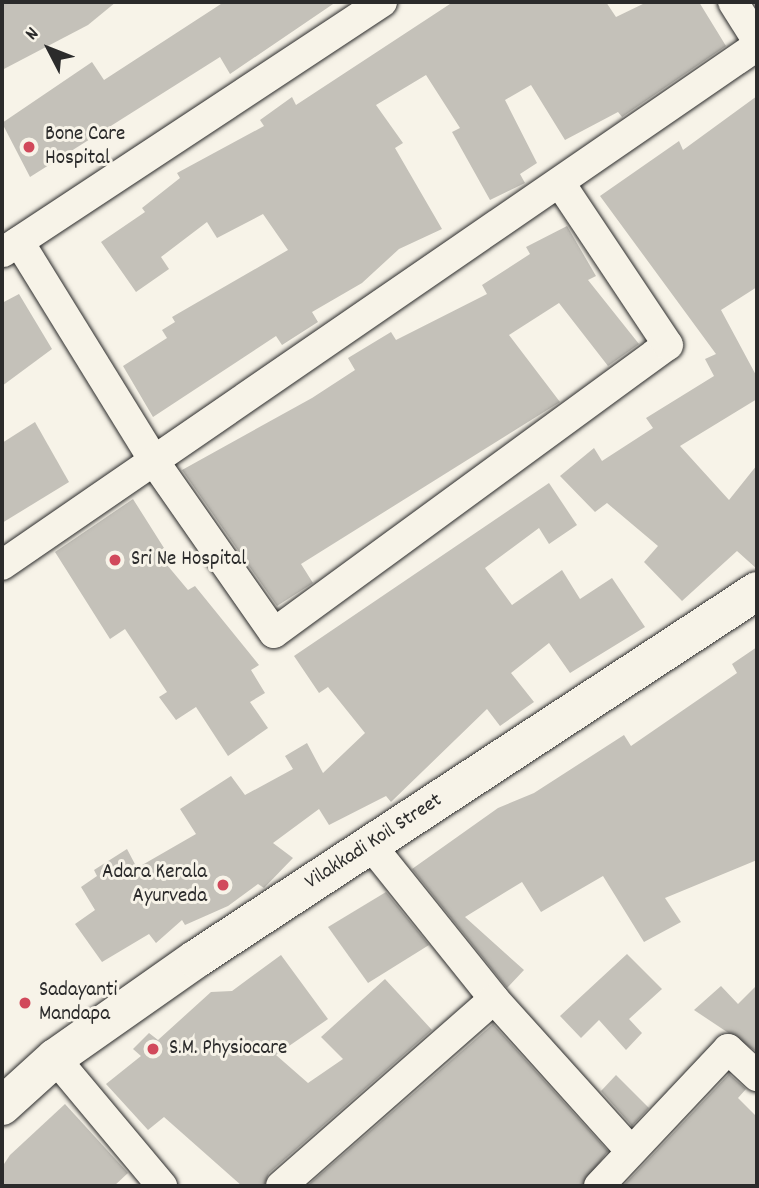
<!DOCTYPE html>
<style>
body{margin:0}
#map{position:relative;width:759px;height:1188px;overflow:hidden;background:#f7f3e8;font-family:Dekko,sans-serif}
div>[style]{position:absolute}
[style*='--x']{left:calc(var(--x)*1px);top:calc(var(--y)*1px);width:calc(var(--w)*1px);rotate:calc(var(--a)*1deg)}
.building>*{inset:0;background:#c4c1b9}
.roads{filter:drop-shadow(0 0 2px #2b2b2b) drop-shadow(0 0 2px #2b2b2b)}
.street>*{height:30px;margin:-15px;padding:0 15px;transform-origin:15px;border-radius:15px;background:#f7f3e8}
.secondary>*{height:38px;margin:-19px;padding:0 19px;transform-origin:19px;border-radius:19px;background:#f7f3e8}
.dots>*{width:19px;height:19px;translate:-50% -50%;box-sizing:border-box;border:4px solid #f7f3e8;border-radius:50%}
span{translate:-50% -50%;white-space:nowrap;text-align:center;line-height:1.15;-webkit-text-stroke:6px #f7f3e8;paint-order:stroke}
.poi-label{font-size:21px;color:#2b2b2b}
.left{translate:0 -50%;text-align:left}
.right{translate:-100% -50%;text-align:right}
.street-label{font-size:21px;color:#2b2b2b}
.frame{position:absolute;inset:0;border:4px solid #2b2b2b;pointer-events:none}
.north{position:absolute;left:14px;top:14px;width:70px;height:70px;-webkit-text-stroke:5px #f7f3e8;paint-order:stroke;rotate:312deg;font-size:19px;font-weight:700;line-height:28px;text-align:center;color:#2b2b2b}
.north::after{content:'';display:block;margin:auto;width:24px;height:32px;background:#2b2b2b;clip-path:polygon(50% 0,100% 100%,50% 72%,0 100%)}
</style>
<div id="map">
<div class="building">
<div style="clip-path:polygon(2px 2px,116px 2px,88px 25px,2px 70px)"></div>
<div style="clip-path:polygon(224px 2px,336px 2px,230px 74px,220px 57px,30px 177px,2px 123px,92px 62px,104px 80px)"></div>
<div style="clip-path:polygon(453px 2px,606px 2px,616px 17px,647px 2px,699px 2px,726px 46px,622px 117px,618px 112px,565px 140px,531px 85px,505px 100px,537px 163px,520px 174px,525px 183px,490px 200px,452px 132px,460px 128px,426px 75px,376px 105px,403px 143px,395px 148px,442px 229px,399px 249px,362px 283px,312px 312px,318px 322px,282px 345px,276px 336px,153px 417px,123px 366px,167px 338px,162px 330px,175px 322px,172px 317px,288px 250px,263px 214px,217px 238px,207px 222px,161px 257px,169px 269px,136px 292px,101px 242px,145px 212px,142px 208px,180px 178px,177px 173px,264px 126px,260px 120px,292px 97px,296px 105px)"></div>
<div style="clip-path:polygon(757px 96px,757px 287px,721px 310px,757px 377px,757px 399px,680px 446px,729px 500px,757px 465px,757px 569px,737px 551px,682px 601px,644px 562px,658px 546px,607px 503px,595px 512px,560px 476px,594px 448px,602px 461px,653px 428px,646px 418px,714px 376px,705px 359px,716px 354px,600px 196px,679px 141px,683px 150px)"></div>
<div style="clip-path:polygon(567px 226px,596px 276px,588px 280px,639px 344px,608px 366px,559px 303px,509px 335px,560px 402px,301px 564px,313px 583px,277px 606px,182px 470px,312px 398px,355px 370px,348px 358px,391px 332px,396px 340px,487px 294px,482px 285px,530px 254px,526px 247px)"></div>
<div style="clip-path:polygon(19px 294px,52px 349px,2px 386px,2px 303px)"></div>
<div style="clip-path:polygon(35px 422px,69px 482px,2px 523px,2px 443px)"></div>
<div style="clip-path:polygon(549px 483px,577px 525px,549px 544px,539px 528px,485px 568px,512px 605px,562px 570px,580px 599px,612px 578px,645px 627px,570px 673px,549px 643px,511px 673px,534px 702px,500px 726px,487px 709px,391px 802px,386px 796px,329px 825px,319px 809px,273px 843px,293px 858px,264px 888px,258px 884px,228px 906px,185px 925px,182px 920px,156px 943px,149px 934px,102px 962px,75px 924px,95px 910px,81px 887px,97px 876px,94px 870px,127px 849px,137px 868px,196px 834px,180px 809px,231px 776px,245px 795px,293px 769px,285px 756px,307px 743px,323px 773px,365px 733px,328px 687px,319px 693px,294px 656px)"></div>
<div style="clip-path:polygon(133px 499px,164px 548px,157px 553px,188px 590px,195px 586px,259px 665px,251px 670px,265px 693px,250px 702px,268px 728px,228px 756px,196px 707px,176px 720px,159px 697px,167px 692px,125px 629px,110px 639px,55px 552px)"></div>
<div style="clip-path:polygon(757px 647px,757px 860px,665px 898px,681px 922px,644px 942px,603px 876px,541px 912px,522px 882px,465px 917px,524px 970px,507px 988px,412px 869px,498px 808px,534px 793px,624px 735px,631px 746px,737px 673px,732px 664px)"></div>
<div style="clip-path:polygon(386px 892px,429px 945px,368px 983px,328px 927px)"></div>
<div style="clip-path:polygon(627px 954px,662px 989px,629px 1019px,642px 1033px,626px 1050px,599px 1020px,581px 1038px,560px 1016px)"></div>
<div style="clip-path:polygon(281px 955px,328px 1019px,276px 1055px,308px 1083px,343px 1059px,321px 1037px,385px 979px,432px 1030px,269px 1173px,264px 1186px,242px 1186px,164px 1117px,148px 1130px,106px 1084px,141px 1056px,133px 1049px,149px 1033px,158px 1040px,211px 992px,232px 991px)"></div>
<div style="clip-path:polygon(757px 985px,757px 1052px,694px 1010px,721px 986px,738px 1004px)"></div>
<div style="clip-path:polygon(493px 1024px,608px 1151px,582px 1186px,307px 1186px)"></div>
<div style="clip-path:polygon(729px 1074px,746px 1089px,738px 1098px,757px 1117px,757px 1186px,623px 1186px)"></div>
<div style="clip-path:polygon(616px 1075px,649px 1108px,632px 1126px,601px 1091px)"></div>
<div style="clip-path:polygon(65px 1104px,128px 1173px,114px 1186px,2px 1186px,2px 1167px,10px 1155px)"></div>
</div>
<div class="roads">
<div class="street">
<div style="--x:733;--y:2;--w:45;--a:57.7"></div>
<div style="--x:19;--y:242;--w:261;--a:58.3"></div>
<div style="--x:156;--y:464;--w:206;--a:55.1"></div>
<div style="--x:274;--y:633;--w:488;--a:-36.2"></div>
<div style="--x:668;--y:345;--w:195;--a:-123.7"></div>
<div style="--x:3;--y:252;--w:454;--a:-33.4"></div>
<div style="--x:2;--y:565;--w:916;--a:-34.51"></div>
<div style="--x:370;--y:844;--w:198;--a:51.3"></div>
<div style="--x:494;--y:999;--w:203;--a:48"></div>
<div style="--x:55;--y:1058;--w:167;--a:50.1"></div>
<div style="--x:281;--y:1186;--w:283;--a:-41.3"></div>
<div style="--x:599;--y:1186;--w:188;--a:-46.7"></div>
<div style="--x:728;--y:1049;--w:40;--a:43"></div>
</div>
<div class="secondary">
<div style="--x:2;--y:1106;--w:72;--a:-42.2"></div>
<div style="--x:55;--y:1058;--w:172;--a:-35.1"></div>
<div style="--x:196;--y:959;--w:671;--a:-33.26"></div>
</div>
</div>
<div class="dots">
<div style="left:29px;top:147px;background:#d1495b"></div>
<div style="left:115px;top:560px;background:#d1495b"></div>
<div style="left:223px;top:885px;background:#d1495b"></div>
<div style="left:25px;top:1003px;background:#d1495b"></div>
<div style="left:153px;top:1049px;background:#d1495b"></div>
</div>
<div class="poi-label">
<span class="left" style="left:45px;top:147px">Bone Care<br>Hospital</span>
<span class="left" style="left:131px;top:560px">Sri Ne Hospital</span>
<span class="right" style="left:207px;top:885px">Adara Kerala<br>Ayurveda</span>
<span class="left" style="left:39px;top:1003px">Sadayanti<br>Mandapa</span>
<span class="left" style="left:169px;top:1049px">S.M. Physiocare</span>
</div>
<div class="street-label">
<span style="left:374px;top:842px;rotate:-33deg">Vilakkadi Koil Street</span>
</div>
<div class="frame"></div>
<div class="north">N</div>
</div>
